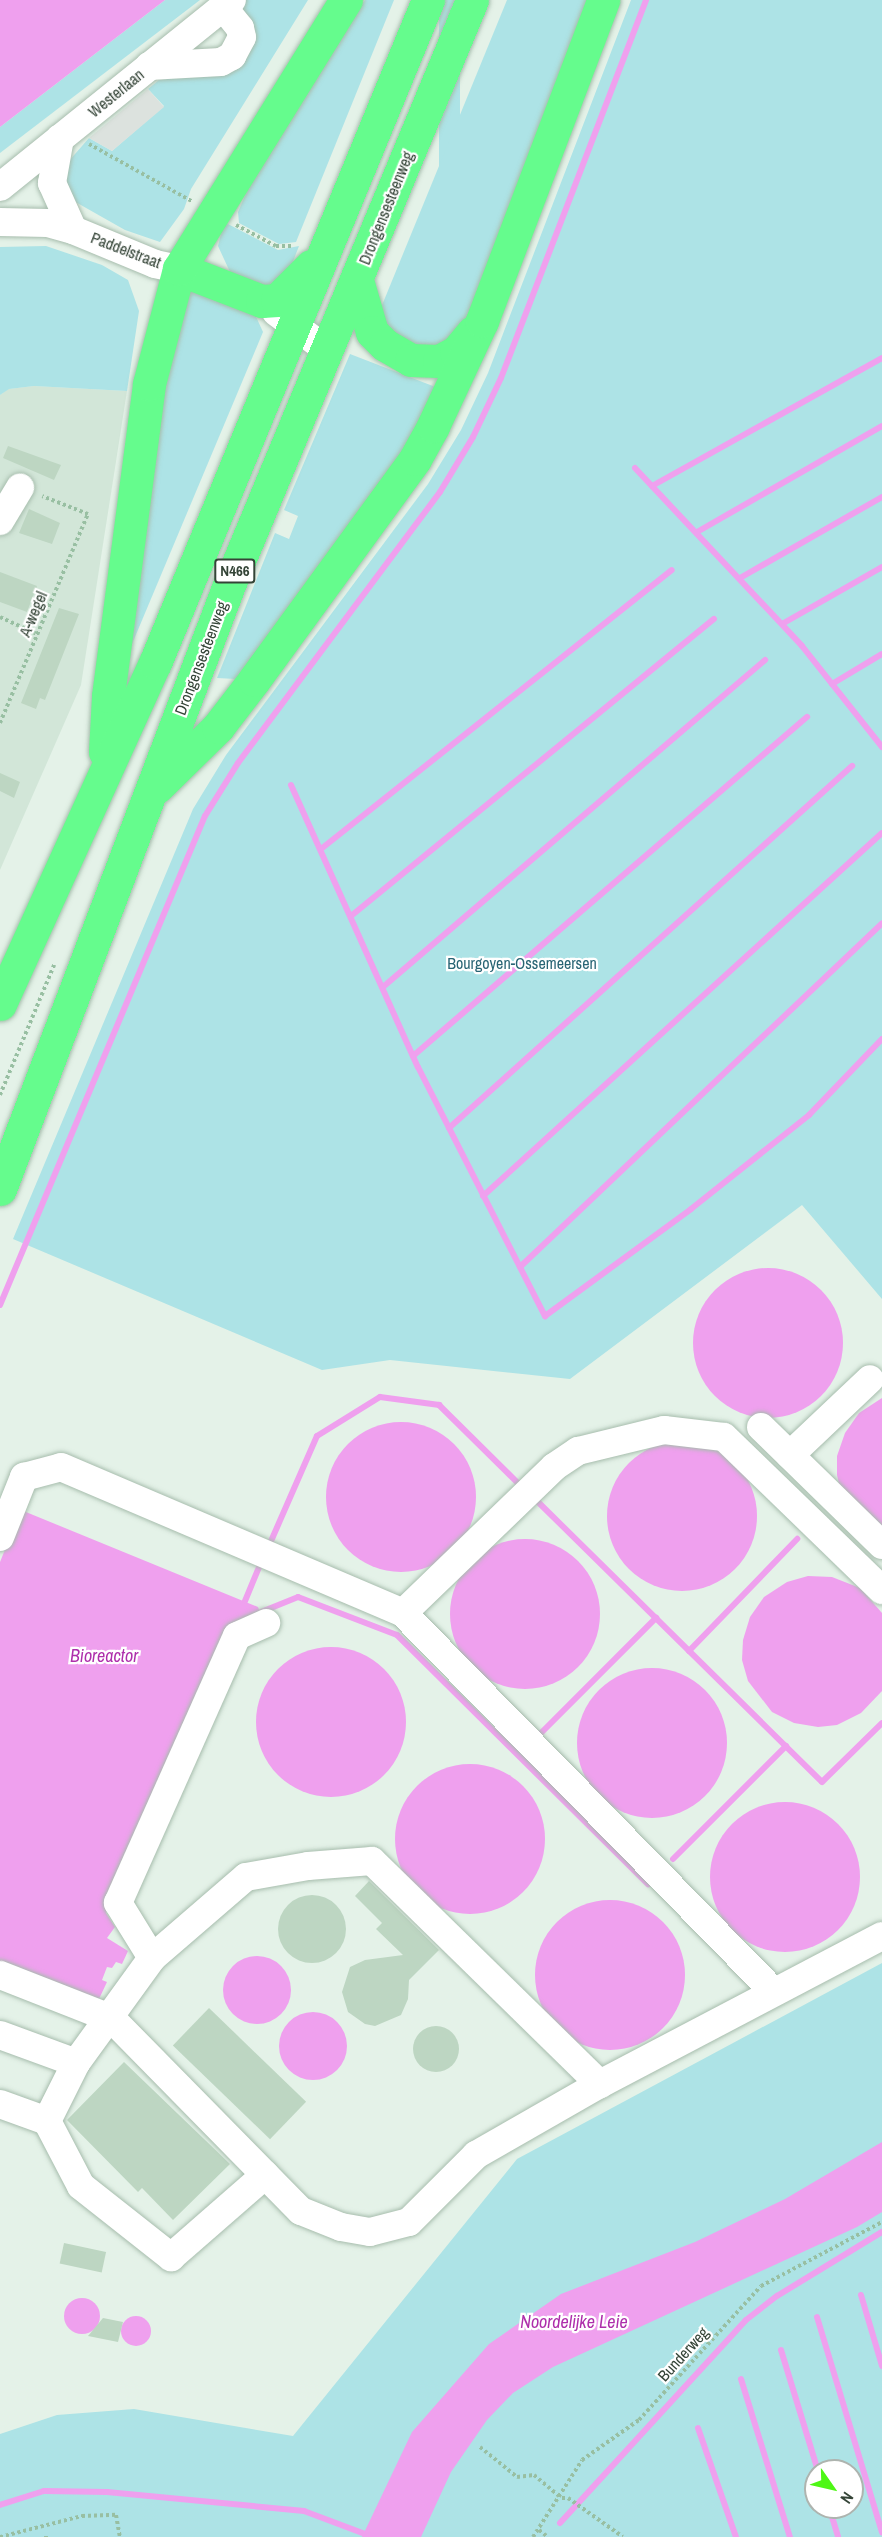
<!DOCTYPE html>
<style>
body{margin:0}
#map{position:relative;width:882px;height:2537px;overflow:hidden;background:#e4f2e8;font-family:"Archivo Narrow",sans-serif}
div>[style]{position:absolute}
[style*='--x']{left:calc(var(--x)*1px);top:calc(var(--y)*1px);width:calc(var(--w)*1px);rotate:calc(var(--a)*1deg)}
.residential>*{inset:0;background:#d2e6d8}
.green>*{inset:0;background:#ade3e6;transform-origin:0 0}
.parking>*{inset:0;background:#dce2de}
.water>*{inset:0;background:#efa0ee}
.round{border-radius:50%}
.stream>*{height:6px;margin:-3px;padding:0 3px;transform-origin:3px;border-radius:3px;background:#efa0ee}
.building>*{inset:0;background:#bdd6c2;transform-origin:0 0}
.path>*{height:4px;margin-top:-2px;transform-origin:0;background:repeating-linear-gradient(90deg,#98bfa2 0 3px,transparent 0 6px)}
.roads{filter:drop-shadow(0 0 2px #a7bdad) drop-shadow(0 0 2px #a7bdad)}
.minor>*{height:28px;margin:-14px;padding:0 14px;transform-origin:14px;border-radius:14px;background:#fff}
.highway>*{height:33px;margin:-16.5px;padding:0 16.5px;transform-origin:16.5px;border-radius:16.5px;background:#65fc8d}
span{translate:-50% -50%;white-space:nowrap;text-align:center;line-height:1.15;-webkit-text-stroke:4.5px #fff;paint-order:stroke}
.shield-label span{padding:2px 4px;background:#fff;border:2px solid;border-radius:4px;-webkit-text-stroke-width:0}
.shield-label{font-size:15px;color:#344437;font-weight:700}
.street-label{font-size:16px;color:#344437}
.park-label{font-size:16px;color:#286474}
.water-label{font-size:18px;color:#ae2fab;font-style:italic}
.north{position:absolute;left:804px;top:2459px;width:60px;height:60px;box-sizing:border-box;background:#fff;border:2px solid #aeb4af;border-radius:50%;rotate:124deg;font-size:16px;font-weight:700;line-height:24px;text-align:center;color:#344437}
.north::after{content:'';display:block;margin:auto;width:21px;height:27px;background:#4ef715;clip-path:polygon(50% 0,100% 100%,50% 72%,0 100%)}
</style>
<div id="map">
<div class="residential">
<div style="clip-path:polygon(34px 386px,127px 391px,81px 685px,0 870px,0 395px,8px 389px)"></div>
</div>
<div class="green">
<div style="clip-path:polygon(165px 0,200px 0,0 153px,0 127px)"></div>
<div style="clip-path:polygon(246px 0,308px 0,191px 189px,184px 209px,160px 242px,125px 230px,72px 200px,65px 176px,68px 162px,89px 138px,112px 151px,164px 106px,148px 89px,159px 80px,227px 71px,236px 8px)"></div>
<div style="clip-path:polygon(365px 0,394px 0,296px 242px,279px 244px,239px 223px,238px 212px,251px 182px)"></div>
<div style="left:439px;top:0;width:21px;height:346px"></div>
<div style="clip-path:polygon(507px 0,590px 0,471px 315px,435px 350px,404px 344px,378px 315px)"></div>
<div style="clip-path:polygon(631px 0,882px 0,882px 1299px,802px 1205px,570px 1379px,390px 1360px,322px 1370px,13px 1239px,193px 809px,226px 755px,428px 484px,461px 430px,488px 373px)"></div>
<div style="clip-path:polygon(224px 222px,278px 250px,299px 246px,287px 277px,265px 286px,230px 272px,218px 246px)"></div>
<div style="clip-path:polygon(46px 246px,102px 265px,128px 280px,139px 311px,127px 391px,34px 386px,9px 389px,0 395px,0 247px)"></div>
<div style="clip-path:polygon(194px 281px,252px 308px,263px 332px,127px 656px,159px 413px,174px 337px)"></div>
<div style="clip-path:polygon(350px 354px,451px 393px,254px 680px,217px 678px,275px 533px,289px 539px,298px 516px,284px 510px)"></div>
<div style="clip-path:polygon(evenodd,882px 1963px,882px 2537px,0 2537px,0 2434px,57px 2415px,134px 2409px,293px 2436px,517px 2159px,882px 1963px,816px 2471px,852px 2471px,852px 2507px,816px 2507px,816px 2471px)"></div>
</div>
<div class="parking">
<div style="clip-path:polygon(148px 89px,164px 107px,112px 151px,89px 138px)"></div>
</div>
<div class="water">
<div style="clip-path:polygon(0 0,165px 0,0 127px)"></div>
<div class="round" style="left:693px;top:1268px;width:150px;height:150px"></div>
<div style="clip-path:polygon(882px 1398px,882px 1536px,842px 1497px,837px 1475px,837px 1456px,845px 1433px,859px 1413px)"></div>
<div class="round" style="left:326px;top:1422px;width:150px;height:150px"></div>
<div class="round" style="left:607px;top:1441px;width:150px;height:150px"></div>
<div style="clip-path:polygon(21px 1510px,258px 1607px,263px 1620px,150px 1805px,106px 1913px,115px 1927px,107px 1938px,128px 1951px,122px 1964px,116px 1962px,112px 1968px,107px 1967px,102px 1980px,107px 1982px,99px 1999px,0 1964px,0 1562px)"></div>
<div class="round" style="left:450px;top:1539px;width:150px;height:150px"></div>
<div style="clip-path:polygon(808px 1576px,832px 1577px,860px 1588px,882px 1613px,882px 1691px,861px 1713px,837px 1725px,818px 1727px,794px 1723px,772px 1712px,748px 1681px,742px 1660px,743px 1640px,750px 1617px,764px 1597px,787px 1582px)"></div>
<div class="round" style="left:256px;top:1647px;width:150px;height:150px"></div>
<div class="round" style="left:577px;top:1668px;width:150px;height:150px"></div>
<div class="round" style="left:395px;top:1764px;width:150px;height:150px"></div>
<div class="round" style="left:710px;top:1802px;width:150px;height:150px"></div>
<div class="round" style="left:535px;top:1900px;width:150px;height:150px"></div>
<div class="round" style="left:223px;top:1956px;width:68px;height:68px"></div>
<div class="round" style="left:279px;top:2012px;width:68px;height:68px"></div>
<div style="clip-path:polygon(882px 2142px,882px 2212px,857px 2227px,553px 2367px,513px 2393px,487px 2420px,451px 2472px,421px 2537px,362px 2537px,412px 2432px,489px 2344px,561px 2294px,695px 2242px,785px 2199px)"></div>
<div class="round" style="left:64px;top:2298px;width:36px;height:36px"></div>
<div class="round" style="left:121px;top:2316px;width:30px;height:30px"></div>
</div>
<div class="stream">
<div style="--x:635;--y:468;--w:244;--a:46.8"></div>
<div style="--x:802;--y:646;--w:129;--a:51.6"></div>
<div style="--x:652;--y:486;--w:263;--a:-29.1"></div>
<div style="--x:697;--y:532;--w:213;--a:-29.8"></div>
<div style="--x:740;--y:578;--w:163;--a:-29.7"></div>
<div style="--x:782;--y:624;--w:115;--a:-29.7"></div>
<div style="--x:832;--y:684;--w:58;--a:-31"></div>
<div style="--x:291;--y:785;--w:309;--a:65.8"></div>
<div style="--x:418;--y:1067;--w:280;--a:63"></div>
<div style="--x:545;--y:1316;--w:181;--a:-36.2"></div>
<div style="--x:691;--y:1209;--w:151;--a:-38.5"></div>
<div style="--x:809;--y:1115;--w:105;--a:-46.2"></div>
<div style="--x:321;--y:849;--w:448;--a:-38.5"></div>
<div style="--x:351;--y:916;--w:469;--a:-39.3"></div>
<div style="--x:383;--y:987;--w:503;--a:-40.56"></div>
<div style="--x:413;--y:1056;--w:520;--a:-40.71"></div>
<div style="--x:449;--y:1128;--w:542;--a:-41.93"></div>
<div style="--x:483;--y:1196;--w:539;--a:-42.3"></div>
<div style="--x:520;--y:1267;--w:499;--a:-43.5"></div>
<div style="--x:0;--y:1305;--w:530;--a:-67.26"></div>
<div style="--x:205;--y:816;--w:62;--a:-58.1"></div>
<div style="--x:238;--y:763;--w:338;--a:-53.3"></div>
<div style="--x:440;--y:492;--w:64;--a:-59"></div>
<div style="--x:473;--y:437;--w:65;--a:-64.6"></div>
<div style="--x:501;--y:378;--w:405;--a:-69"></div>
<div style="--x:534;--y:1498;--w:404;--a:44.6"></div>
<div style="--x:822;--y:1782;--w:84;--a:-44.5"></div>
<div style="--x:268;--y:1548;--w:122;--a:-66.4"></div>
<div style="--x:317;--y:1436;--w:74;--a:-31.8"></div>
<div style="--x:380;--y:1397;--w:60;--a:7.7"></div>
<div style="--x:439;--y:1405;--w:117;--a:44.7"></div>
<div style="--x:245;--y:1601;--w:44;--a:-67.5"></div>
<div style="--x:261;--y:1612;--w:40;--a:-22"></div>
<div style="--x:298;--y:1597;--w:106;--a:21"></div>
<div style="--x:397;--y:1635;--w:354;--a:44.8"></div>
<div style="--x:689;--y:1651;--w:156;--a:-46"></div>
<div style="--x:541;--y:1733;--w:163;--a:-45"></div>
<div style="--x:673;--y:1859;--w:160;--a:-45"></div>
<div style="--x:861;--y:2295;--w:74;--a:73.5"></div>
<div style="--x:817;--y:2317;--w:225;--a:73.2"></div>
<div style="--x:781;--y:2350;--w:127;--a:73"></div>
<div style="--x:741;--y:2379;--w:165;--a:72.8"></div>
<div style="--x:698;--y:2428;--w:115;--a:70.8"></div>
<div style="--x:0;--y:2505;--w:46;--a:-17.7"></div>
<div style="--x:44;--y:2491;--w:63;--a:0.9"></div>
<div style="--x:107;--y:2492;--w:198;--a:5.5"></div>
<div style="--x:304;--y:2511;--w:74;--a:20.6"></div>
<div style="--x:829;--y:2507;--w:31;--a:73"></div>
<div style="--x:560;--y:2523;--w:275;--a:-47.5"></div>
<div style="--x:746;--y:2320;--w:39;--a:-38"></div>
<div style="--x:777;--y:2296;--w:123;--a:-31.4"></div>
</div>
<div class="building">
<div style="clip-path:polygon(8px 446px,61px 465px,54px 480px,3px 458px)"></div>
<div style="clip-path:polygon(29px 509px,60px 523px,52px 544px,19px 533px)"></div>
<div style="clip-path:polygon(0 572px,37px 586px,27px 612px,0 602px)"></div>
<div style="clip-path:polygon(59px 608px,79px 614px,45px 700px,40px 698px,36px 709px,21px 703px)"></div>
<div style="clip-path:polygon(0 773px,20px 782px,14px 798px,0 791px)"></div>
<div style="clip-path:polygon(369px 1881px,439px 1950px,409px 1980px,408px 1999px,401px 2015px,375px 2026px,365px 2024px,348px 2012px,342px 1992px,350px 1967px,365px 1960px,403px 1955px,376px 1929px,382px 1923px,355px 1896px)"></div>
<div class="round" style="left:278px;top:1895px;width:68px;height:68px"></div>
<div style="left:209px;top:2008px;width:135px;height:52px;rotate:44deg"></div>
<div class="round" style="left:413px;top:2026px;width:46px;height:46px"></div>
<div style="clip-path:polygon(124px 2062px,230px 2164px,173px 2220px,142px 2188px,138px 2192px,67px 2120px)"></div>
<div style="left:64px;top:2243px;width:43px;height:21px;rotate:12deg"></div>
<div style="clip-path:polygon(103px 2318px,123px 2322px,118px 2342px,88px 2336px)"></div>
</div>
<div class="path">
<div style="--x:89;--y:144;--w:119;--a:29.1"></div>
<div style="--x:236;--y:225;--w:45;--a:27.7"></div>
<div style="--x:276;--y:246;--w:16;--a:0"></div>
<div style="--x:0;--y:617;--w:41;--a:24.7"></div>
<div style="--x:0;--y:723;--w:227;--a:-67.2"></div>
<div style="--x:88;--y:514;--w:49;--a:-158.6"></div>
<div style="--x:0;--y:1095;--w:141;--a:-67.4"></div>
<div style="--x:480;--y:2447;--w:48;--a:39"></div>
<div style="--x:517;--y:2477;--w:17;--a:-7"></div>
<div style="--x:534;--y:2475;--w:35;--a:40"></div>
<div style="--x:562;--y:2498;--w:6;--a:0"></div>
<div style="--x:568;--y:2498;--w:67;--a:35.3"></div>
<div style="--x:539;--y:2530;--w:11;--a:38"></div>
<div style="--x:46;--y:2536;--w:1;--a:90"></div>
<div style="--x:0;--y:2537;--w:85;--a:-14.4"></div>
<div style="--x:82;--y:2516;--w:34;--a:-2"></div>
<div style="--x:116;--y:2515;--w:22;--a:80"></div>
<div style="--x:533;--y:2537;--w:91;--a:-57.5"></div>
<div style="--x:582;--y:2460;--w:70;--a:-35.1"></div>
<div style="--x:639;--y:2420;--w:181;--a:-47.7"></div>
<div style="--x:761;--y:2286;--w:137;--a:-27.9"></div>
</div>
<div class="roads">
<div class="minor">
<div style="--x:149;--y:66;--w:72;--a:-3.2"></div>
<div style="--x:221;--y:62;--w:13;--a:-29"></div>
<div style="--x:232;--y:56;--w:21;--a:-62"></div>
<div style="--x:242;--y:37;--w:9;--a:-103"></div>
<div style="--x:240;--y:28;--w:27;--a:-129"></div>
<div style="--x:60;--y:138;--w:46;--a:100.1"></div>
<div style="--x:52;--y:183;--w:51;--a:65.9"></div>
<div style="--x:0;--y:187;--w:298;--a:-38.9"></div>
<div style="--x:0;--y:222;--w:48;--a:1.2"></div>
<div style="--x:48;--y:223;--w:26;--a:16"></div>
<div style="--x:73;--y:230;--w:89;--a:22.5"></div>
<div style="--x:155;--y:264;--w:25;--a:12"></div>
<div style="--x:276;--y:312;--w:64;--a:36.7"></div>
<div style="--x:0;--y:521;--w:39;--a:-59"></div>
<div style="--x:761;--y:1427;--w:169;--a:44.3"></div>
<div style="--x:790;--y:1455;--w:110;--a:-43.5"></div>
<div style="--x:0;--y:1537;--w:65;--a:-68.2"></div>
<div style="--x:24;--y:1477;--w:38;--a:-15"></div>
<div style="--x:61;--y:1467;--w:372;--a:23.1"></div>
<div style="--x:403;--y:1613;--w:529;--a:45.61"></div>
<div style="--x:403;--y:1613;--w:210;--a:-44"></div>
<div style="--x:554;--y:1467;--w:29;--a:-34"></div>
<div style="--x:578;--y:1451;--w:89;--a:-13.7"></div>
<div style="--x:664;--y:1430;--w:60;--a:6.7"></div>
<div style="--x:724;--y:1437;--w:220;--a:44.1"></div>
<div style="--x:152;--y:1958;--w:124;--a:-40.8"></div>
<div style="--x:246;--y:1877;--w:63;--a:-10.1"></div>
<div style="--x:308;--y:1866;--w:64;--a:-4.5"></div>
<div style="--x:372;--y:1861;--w:319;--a:44.4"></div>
<div style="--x:600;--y:2084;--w:318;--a:-27.7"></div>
<div style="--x:0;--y:1975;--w:120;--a:21.4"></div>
<div style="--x:112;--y:2019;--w:269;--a:45.5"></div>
<div style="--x:301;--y:2211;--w:43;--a:21.8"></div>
<div style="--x:341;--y:2227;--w:29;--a:10"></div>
<div style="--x:370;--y:2232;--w:40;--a:-14.4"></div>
<div style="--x:409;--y:2222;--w:95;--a:-45"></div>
<div style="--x:476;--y:2155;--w:143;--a:-29.8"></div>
<div style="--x:0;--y:2035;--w:81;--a:20.2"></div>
<div style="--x:76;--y:2063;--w:65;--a:116.6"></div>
<div style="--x:76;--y:2063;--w:130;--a:-54.1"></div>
<div style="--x:152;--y:1958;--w:65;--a:-121.7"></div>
<div style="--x:118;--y:1903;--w:292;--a:-66"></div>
<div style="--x:237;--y:1636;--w:32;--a:-24"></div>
<div style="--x:0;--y:2104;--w:50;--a:19.9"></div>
<div style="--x:47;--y:2121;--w:73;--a:62.4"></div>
<div style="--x:81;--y:2186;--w:115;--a:38.3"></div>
<div style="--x:171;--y:2257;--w:125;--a:-41.1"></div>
</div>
<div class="highway">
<div style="--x:179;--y:269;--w:89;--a:21.1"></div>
<div style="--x:262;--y:301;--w:15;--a:-4"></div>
<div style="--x:277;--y:300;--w:48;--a:-45"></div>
<div style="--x:357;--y:280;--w:54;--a:73.9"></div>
<div style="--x:372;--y:332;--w:18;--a:45"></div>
<div style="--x:385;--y:345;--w:30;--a:30"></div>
<div style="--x:411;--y:360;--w:28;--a:2"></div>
<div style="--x:439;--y:361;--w:19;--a:-28"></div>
<div style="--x:456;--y:352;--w:26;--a:-50"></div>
<div style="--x:105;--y:752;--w:56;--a:-86.9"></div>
<div style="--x:108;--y:696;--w:315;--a:-82.5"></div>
<div style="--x:149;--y:384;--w:119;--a:-75.4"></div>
<div style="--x:179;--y:269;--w:317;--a:-58.2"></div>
<div style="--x:157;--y:787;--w:86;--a:-44.5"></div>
<div style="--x:218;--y:727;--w:59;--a:-52.5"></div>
<div style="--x:254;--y:680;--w:273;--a:-53.9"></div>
<div style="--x:415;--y:459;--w:38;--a:-61"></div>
<div style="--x:433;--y:426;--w:116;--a:-65"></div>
<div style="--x:482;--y:321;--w:343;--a:-69.3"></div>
<div style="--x:0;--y:1004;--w:375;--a:-65.6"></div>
<div style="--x:155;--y:663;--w:717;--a:-67.62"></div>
<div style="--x:0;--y:1189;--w:646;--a:-69.24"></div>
<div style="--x:229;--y:585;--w:633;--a:-67.44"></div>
</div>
</div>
<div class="shield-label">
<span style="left:235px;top:571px">N466</span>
</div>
<div class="street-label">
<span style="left:116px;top:93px;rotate:-39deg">Westerlaan</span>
<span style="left:386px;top:208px;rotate:-68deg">Drongensesteenweg</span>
<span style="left:126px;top:250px;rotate:21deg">Paddelstraat</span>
<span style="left:33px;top:614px;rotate:-67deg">A-wegel</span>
<span style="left:201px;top:658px;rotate:-69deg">Drongensesteenweg</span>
<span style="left:683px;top:2354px;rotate:-48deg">Bunderweg</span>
</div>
<div class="park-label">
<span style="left:522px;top:963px">Bourgoyen-Ossemeersen</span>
</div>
<div class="water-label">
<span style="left:104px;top:1656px">Bioreactor</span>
<span style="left:574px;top:2322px">Noordelijke Leie</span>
</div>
<div class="north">N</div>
</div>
